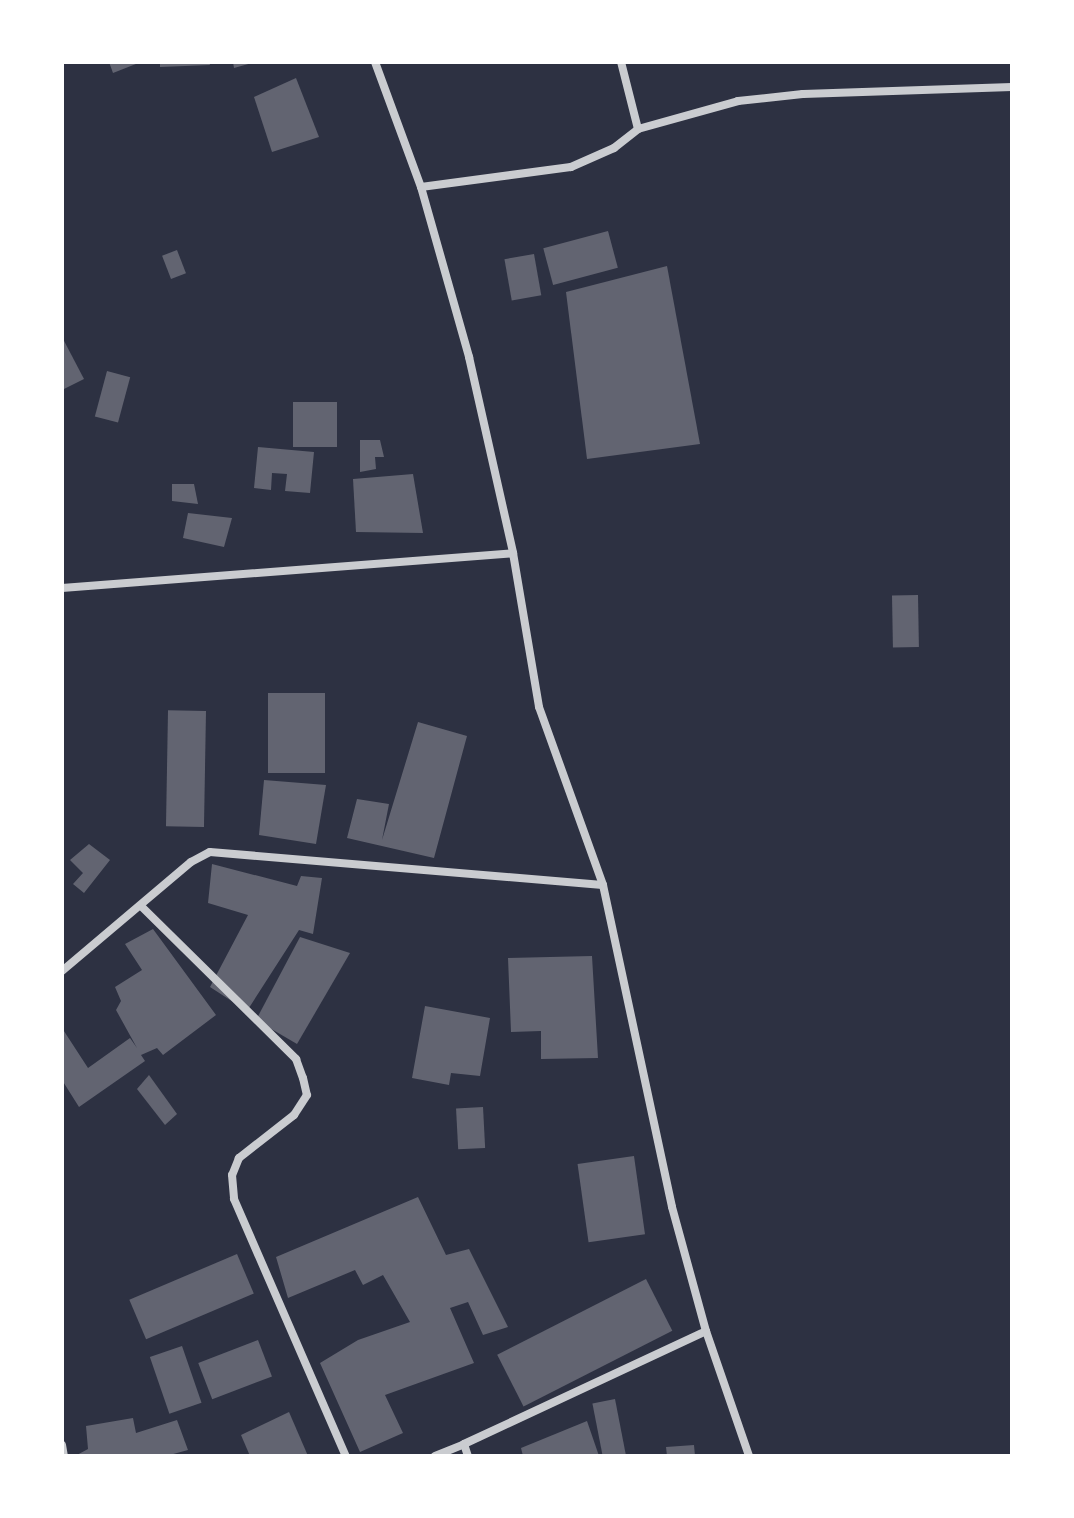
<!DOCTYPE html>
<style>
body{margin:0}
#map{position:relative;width:1074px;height:1518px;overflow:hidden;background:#2d3142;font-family:"Noto Serif",serif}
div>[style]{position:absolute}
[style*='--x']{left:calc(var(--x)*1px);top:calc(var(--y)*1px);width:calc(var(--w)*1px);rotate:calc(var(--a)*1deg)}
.building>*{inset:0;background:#626471;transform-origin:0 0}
.minor>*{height:8px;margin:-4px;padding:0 4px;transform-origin:4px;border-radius:4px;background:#caccd0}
span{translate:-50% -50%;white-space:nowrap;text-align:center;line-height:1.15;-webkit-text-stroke:8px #fff;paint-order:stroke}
.frame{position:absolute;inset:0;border:64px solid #fff;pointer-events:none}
</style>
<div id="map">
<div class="building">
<div style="clip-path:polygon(109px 62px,141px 62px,113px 73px)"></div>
<div style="clip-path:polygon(160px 62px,209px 62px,210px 65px,160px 67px)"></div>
<div style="clip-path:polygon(233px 62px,251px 62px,252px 63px,234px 68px)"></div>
<div style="clip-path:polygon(296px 78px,319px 137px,272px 152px,254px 97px)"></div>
<div style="left:608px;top:231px;width:38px;height:67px;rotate:75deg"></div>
<div style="left:177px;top:250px;width:25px;height:16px;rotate:69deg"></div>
<div style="left:534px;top:254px;width:42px;height:30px;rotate:80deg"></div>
<div style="clip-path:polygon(667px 266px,700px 444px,587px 459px,566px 292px)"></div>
<div style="clip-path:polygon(62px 337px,84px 379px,62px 390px)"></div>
<div style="left:107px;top:371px;width:24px;height:47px;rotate:15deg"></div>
<div style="left:293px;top:402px;width:44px;height:45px"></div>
<div style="clip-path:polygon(360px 440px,380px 440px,384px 457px,375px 457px,376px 469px,360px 472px)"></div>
<div style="clip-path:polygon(258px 447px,314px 452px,310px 493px,285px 491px,287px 474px,272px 473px,271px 490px,254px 488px)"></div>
<div style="clip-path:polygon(413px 474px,423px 533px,356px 532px,353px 479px)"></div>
<div style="clip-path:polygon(172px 484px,194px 484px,198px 504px,172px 501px)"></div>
<div style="clip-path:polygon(188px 513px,232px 518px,224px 547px,183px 538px)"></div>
<div style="left:918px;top:595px;width:52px;height:26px;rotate:89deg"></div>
<div style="left:268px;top:693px;width:57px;height:80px"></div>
<div style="left:206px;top:711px;width:116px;height:38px;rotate:91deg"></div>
<div style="clip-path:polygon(418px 722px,467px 736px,434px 858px,347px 838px,357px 799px,389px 804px,382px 840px)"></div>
<div style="clip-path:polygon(264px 780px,326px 785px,316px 844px,259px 835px)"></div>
<div style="clip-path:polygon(89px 844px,110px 860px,84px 893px,73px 884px,83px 873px,70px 860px)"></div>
<div style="clip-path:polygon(212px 864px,297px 886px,301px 876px,322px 878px,313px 934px,299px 930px,247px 1011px,210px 987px,248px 915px,208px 903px)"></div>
<div style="clip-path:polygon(153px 929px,216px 1015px,163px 1055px,157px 1048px,141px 1055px,145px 1061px,79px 1107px,62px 1080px,62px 1028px,88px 1068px,130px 1038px,137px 1048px,116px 1010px,121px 1001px,115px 987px,142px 970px,125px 944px)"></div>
<div style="clip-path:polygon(300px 937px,350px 953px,297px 1044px,256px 1020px)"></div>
<div style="clip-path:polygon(592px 956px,598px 1058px,541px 1059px,541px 1031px,511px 1032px,508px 958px)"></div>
<div style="clip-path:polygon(425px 1006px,490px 1018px,480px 1076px,451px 1073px,449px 1085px,412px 1078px)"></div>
<div style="clip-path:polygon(149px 1075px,177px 1114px,165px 1125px,137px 1089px)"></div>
<div style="left:483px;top:1107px;width:41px;height:27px;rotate:87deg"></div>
<div style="left:634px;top:1156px;width:79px;height:57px;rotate:82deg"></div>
<div style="clip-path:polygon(418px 1197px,446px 1255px,469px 1249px,508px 1327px,483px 1335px,468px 1302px,450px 1308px,474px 1363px,385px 1395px,403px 1433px,360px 1452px,320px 1363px,358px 1340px,410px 1322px,383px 1275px,363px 1285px,355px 1270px,288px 1298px,276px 1257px)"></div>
<div style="left:237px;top:1254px;width:43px;height:117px;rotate:67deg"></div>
<div style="left:646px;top:1279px;width:58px;height:167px;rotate:63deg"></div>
<div style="left:258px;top:1340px;width:39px;height:64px;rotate:69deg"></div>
<div style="left:182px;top:1346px;width:60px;height:34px;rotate:71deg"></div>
<div style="left:615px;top:1399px;width:58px;height:23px;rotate:79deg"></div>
<div style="clip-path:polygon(289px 1412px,308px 1456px,250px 1456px,241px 1435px)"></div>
<div style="clip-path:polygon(133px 1418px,136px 1433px,177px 1420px,188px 1450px,166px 1456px,75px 1456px,88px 1449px,86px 1426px)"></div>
<div style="clip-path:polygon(587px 1421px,599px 1456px,523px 1456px,521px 1448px)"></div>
<div style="clip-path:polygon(694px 1445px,695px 1456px,667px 1456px,666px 1447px)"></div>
</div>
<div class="minor">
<div style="--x:375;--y:62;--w:133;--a:69.8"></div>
<div style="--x:421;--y:187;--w:177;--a:74.2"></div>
<div style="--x:469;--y:357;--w:201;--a:77.3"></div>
<div style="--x:513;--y:553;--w:156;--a:80.4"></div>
<div style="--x:539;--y:707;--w:189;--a:70.2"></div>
<div style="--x:603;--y:885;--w:329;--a:77.9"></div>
<div style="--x:672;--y:1207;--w:129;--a:74.7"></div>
<div style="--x:706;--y:1331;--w:132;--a:71"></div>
<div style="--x:638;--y:129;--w:104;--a:-15.6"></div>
<div style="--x:738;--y:101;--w:65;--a:-6.1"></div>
<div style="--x:803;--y:94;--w:209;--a:-1.9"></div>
<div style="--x:421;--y:187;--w:151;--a:-7.6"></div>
<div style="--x:571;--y:167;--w:47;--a:-23.8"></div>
<div style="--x:614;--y:148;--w:31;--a:-38"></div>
<div style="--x:638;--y:129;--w:69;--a:-104.2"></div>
<div style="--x:62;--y:588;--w:452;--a:-4.4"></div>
<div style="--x:141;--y:906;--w:218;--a:44.6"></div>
<div style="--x:296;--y:1059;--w:20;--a:70"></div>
<div style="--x:303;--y:1078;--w:17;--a:77"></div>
<div style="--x:307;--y:1095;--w:24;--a:123"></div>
<div style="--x:294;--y:1115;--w:70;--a:142"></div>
<div style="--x:239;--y:1158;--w:18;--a:112"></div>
<div style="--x:232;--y:1175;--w:24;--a:85"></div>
<div style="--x:234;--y:1199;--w:280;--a:66.5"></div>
<div style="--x:62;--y:971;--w:169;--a:-40.2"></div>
<div style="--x:191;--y:862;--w:21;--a:-28"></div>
<div style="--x:210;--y:852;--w:394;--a:4.8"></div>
<div style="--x:464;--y:1444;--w:267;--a:-25"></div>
<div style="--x:62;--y:1445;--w:11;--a:80"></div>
<div style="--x:435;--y:1456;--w:31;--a:-22"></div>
<div style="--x:464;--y:1444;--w:13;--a:72"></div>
</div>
<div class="frame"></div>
</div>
